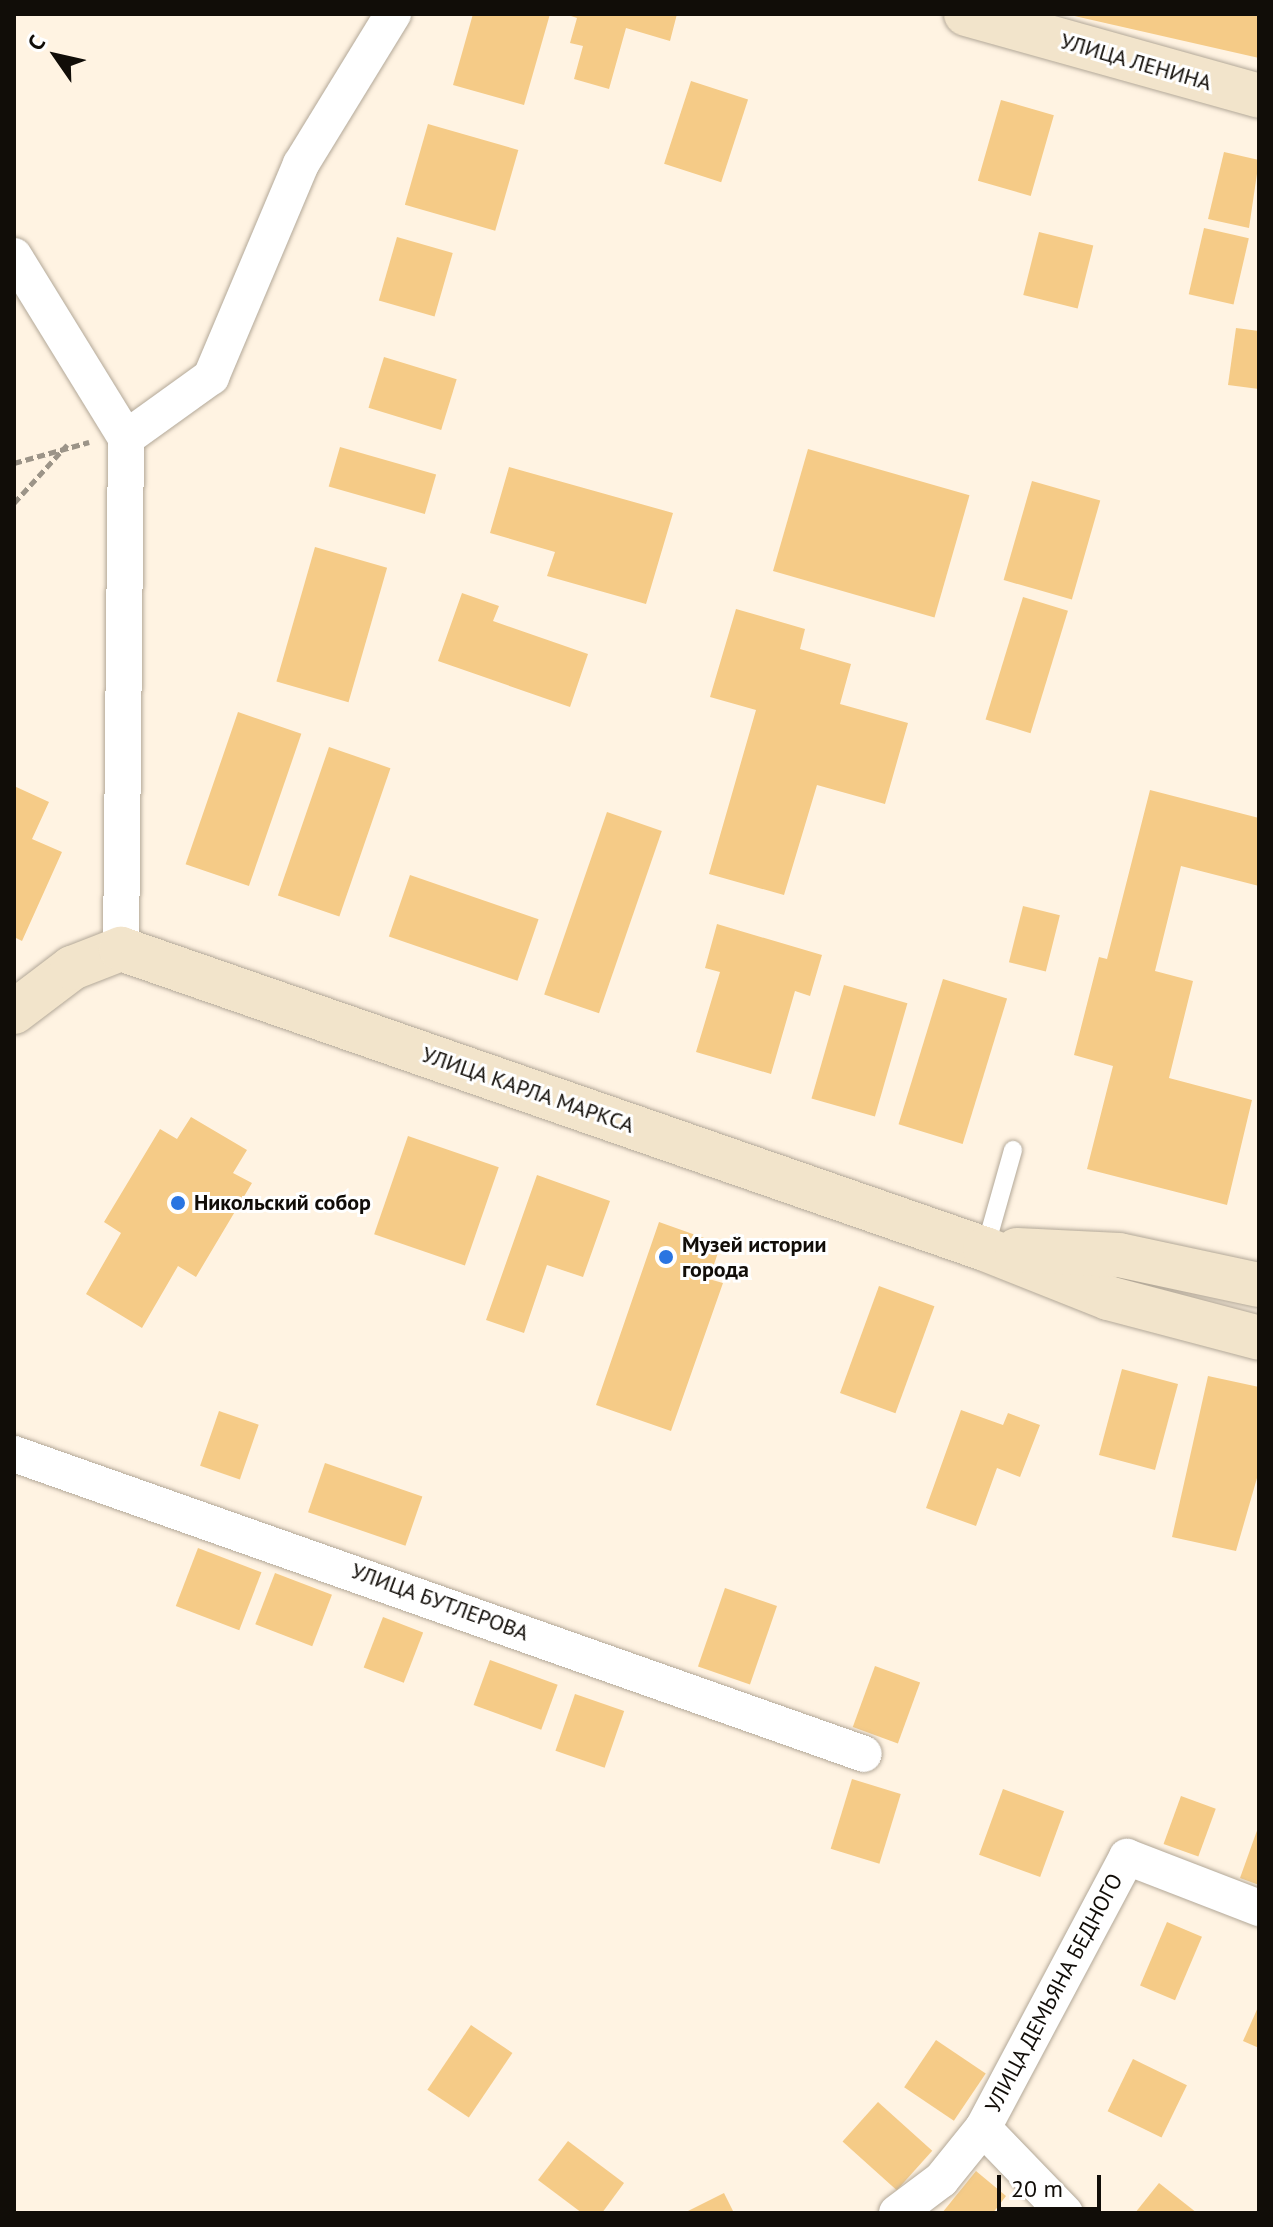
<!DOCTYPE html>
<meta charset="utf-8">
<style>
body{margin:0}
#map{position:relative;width:1273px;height:2227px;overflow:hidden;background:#fff3e2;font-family:"PT Sans",sans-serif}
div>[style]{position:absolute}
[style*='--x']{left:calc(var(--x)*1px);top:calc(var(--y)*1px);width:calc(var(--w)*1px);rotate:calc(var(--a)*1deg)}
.building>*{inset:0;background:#f5cb87;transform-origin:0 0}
.path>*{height:5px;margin-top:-2.5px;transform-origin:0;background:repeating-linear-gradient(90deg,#9c9488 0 8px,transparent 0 12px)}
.roads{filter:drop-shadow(0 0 2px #b3a898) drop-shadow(0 0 2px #b3a898)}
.lane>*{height:18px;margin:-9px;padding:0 9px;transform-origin:9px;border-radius:9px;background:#fff}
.street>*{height:36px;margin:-18px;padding:0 18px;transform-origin:18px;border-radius:18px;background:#fff}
.secondary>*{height:44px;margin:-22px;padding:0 22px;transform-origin:22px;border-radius:22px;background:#f2e4cb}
.dots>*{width:22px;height:22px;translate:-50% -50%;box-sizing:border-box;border:4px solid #fff;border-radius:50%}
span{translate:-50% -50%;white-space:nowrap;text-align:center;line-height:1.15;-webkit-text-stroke:6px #fff;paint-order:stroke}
.street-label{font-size:22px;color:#110d08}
.poi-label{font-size:22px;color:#110d08;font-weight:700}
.left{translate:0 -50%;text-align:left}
.frame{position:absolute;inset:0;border:16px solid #110d08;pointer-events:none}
.north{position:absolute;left:16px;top:16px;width:80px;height:80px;-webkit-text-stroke:6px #fff;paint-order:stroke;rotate:304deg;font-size:22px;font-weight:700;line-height:32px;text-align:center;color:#110d08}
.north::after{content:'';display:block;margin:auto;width:28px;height:36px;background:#110d08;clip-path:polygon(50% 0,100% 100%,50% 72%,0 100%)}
.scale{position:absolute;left:997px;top:2175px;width:104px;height:36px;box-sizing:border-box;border:4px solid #110d08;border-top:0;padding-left:10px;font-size:24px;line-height:28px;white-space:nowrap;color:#110d08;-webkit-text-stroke:6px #fff;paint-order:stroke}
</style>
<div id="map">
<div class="building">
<div style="clip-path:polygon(473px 14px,550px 14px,524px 105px,453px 85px)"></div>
<div style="clip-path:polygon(565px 14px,677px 14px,670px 41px,626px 28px,609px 89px,574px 79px,583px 46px,570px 43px,577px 18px)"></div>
<div style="clip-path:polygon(1071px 14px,1259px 14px,1259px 58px,1070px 15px)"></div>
<div style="left:691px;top:81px;width:60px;height:87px;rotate:18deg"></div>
<div style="left:1001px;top:100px;width:55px;height:84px;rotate:16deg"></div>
<div style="left:428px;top:124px;width:94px;height:84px;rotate:16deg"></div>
<div style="clip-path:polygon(1224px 152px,1259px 160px,1249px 228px,1208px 219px)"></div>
<div style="left:1204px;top:228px;width:46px;height:68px;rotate:13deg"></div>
<div style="left:1039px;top:232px;width:56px;height:65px;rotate:14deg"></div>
<div style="left:397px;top:237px;width:58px;height:66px;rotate:16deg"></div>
<div style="clip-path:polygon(1236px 328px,1259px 331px,1259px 389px,1228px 385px)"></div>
<div style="left:384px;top:357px;width:76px;height:53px;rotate:17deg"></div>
<div style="left:340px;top:447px;width:100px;height:41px;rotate:16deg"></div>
<div style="left:808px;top:449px;width:168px;height:127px;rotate:16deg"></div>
<div style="clip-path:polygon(509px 467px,673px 513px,646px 604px,547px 576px,555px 552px,490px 533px)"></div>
<div style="left:1032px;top:481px;width:71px;height:103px;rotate:16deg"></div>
<div style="left:315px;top:547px;width:75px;height:140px;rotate:16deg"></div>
<div style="clip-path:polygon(462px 593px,499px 606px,493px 621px,588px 654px,570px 707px,438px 661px)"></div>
<div style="left:1023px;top:597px;width:47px;height:128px;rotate:17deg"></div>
<div style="clip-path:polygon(736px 609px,805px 629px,800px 649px,851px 664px,840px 704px,908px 723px,885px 804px,817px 785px,784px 895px,709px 874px,756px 710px,710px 697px)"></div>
<div style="left:238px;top:712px;width:67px;height:161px;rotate:19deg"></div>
<div style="left:329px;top:747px;width:65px;height:157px;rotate:19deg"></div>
<div style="clip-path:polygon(14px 786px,49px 802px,32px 839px,62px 852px,22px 941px,14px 937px)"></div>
<div style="clip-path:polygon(1150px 790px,1259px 818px,1259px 886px,1181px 866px,1155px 971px,1193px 981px,1169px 1078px,1252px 1100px,1227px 1205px,1087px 1169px,1113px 1066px,1074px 1055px,1099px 957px,1107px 959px)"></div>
<div style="left:607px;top:812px;width:58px;height:193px;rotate:19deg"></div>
<div style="left:410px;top:875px;width:136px;height:65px;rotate:19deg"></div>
<div style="left:1023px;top:906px;width:38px;height:58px;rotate:14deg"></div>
<div style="clip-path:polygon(717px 924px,822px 955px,810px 996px,795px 991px,771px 1074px,696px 1052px,720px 972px,705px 968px)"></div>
<div style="left:943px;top:979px;width:67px;height:152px;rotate:17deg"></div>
<div style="left:844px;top:985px;width:66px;height:118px;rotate:16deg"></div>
<div style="clip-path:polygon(191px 1117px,247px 1150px,233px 1173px,252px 1183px,196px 1277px,178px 1266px,142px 1328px,86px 1294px,121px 1233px,104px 1222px,160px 1129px,177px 1139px)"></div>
<div style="left:408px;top:1136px;width:96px;height:104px;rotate:19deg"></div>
<div style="clip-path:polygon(537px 1175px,610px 1201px,583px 1277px,547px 1265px,524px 1333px,486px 1320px)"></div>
<div style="clip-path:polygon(659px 1222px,721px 1244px,709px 1279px,723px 1283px,671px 1431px,596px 1405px)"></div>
<div style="left:879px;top:1286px;width:59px;height:114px;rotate:20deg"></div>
<div style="left:1122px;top:1369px;width:58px;height:89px;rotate:15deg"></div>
<div style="clip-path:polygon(1208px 1376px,1259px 1387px,1259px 1471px,1236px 1551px,1172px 1537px)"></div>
<div style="clip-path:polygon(961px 1410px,1003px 1425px,1008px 1413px,1040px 1425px,1020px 1477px,997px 1468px,976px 1526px,926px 1508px)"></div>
<div style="left:219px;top:1411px;width:42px;height:58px;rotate:19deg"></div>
<div style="left:325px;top:1463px;width:103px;height:52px;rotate:19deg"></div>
<div style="left:198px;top:1548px;width:68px;height:62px;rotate:21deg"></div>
<div style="left:275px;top:1573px;width:61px;height:55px;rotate:21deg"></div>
<div style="left:725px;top:1588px;width:55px;height:83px;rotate:19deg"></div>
<div style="left:383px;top:1617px;width:43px;height:54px;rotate:21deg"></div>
<div style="left:490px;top:1660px;width:72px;height:48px;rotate:20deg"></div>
<div style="left:875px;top:1666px;width:48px;height:65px;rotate:20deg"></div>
<div style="left:575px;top:1694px;width:52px;height:60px;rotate:19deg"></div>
<div style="left:852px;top:1779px;width:51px;height:73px;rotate:17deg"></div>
<div style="left:1003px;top:1789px;width:65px;height:70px;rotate:20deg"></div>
<div style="left:1181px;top:1796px;width:37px;height:51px;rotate:20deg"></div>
<div style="clip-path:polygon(1259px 1825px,1259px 1885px,1240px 1878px)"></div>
<div style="left:1167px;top:1922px;width:38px;height:69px;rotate:23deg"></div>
<div style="clip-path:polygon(1259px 2005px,1259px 2048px,1243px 2041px)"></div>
<div style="left:471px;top:2025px;width:50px;height:78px;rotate:34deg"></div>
<div style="left:936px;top:2040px;width:60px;height:57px;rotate:34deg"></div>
<div style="left:1133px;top:2059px;width:60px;height:58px;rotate:26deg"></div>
<div style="left:878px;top:2102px;width:73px;height:53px;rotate:42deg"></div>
<div style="clip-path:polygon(568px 2141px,624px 2183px,602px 2213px,582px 2213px,538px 2180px)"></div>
<div style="clip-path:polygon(976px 2171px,1006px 2196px,993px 2213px,942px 2213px)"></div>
<div style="clip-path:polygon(1159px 2183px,1197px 2213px,1135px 2213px)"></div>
<div style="clip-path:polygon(724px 2193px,734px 2213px,684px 2213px)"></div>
</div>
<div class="path">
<div style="--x:14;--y:463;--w:78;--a:-15.6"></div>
<div style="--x:14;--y:503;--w:79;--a:-47.6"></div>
</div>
<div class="roads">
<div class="lane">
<div style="--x:985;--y:1249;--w:103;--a:-74.2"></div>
</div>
<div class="street">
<div style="--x:14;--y:256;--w:214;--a:58.4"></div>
<div style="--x:121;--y:949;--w:511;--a:-89.44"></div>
<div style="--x:126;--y:438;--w:105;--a:-35.7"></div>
<div style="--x:211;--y:377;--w:231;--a:-67.1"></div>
<div style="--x:301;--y:164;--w:176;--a:-58.5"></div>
<div style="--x:14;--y:1454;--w:901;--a:19.44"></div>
<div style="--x:983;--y:2128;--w:118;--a:46"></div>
<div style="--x:897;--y:2213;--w:55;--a:-36.9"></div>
<div style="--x:941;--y:2180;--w:67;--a:-51.1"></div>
<div style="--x:983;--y:2128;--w:307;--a:-62"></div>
<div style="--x:1127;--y:1857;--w:142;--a:21.1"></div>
</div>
<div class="secondary">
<div style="--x:966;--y:14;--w:304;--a:15.6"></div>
<div style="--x:14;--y:1012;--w:73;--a:-37.2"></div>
<div style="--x:72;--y:968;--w:53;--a:-21.2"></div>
<div style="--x:121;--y:949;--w:915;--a:19.15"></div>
<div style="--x:985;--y:1249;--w:132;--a:21.7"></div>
<div style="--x:1108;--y:1298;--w:156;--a:14.8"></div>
<div style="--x:1017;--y:1250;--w:102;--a:2.8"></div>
<div style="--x:1119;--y:1255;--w:143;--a:12.1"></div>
</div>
</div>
<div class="dots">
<div style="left:178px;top:1203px;background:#2a75e1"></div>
<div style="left:666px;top:1257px;background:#2a75e1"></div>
</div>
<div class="street-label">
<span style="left:1136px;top:62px;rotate:16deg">УЛИЦА ЛЕНИНА</span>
<span style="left:528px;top:1090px;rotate:19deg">УЛИЦА КАРЛА МАРКСА</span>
<span style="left:440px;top:1602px;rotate:20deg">УЛИЦА БУТЛЕРОВА</span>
<span style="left:1054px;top:1993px;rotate:-62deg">УЛИЦА ДЕМЬЯНА БЕДНОГО</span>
</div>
<div class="poi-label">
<span class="left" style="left:194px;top:1203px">Никольский собор</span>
<span class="left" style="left:682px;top:1257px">Музей истории<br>города</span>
</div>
<div class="frame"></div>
<div class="north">С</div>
<div class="scale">20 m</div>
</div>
